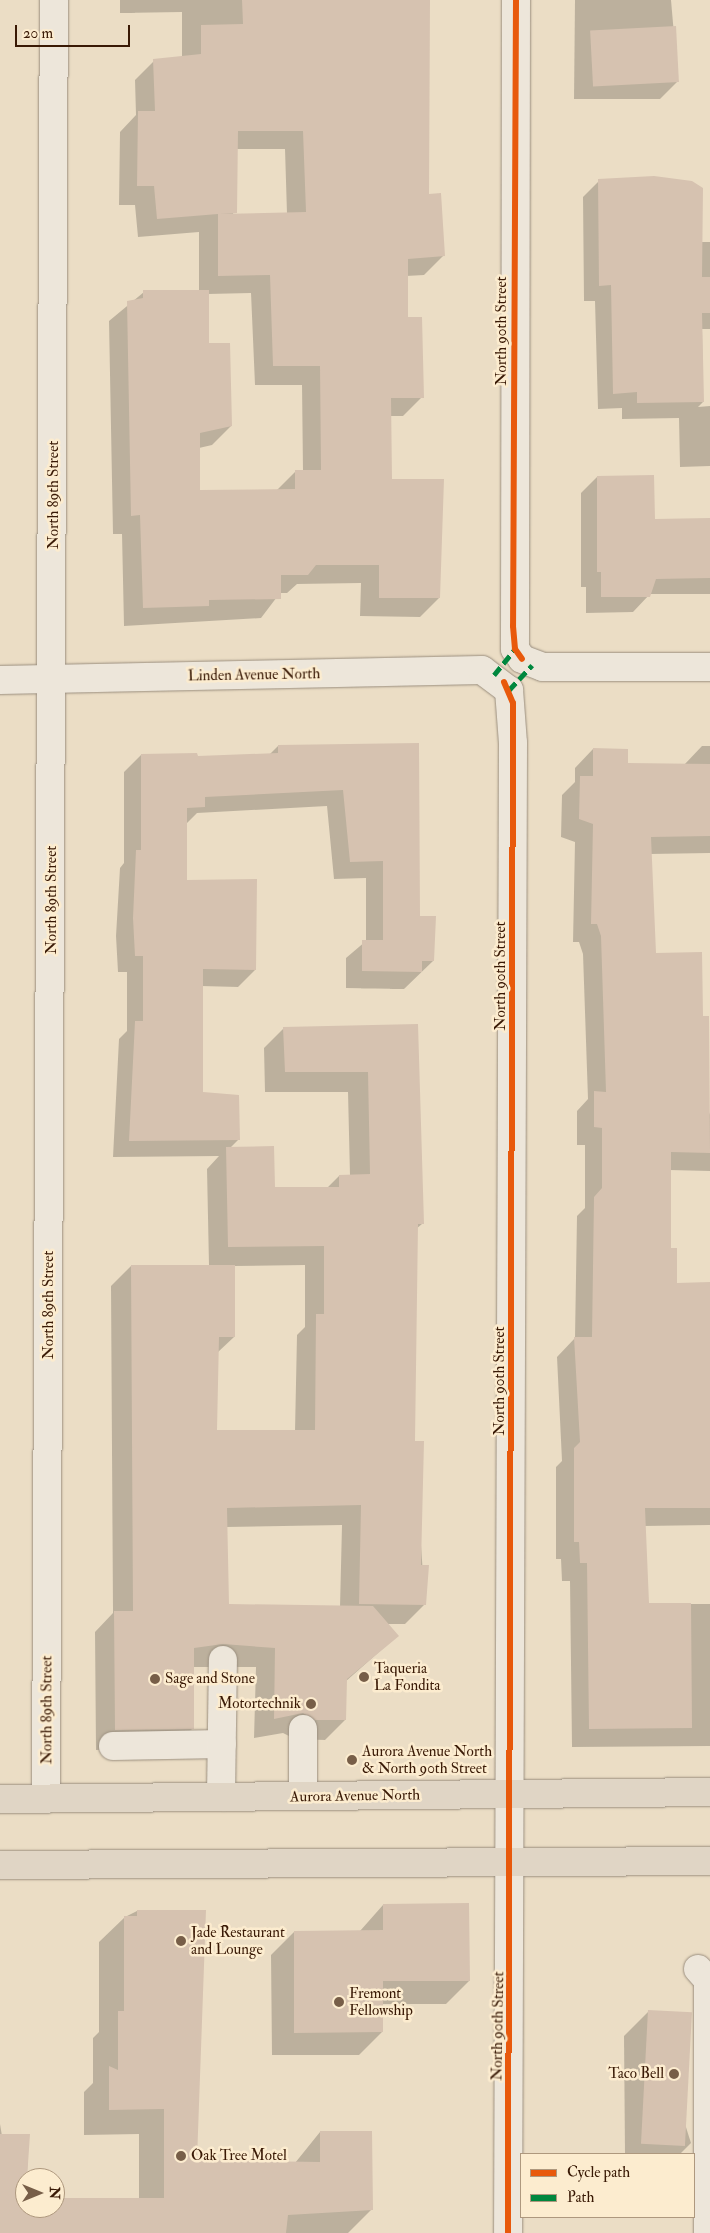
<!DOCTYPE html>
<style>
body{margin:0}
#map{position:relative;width:710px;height:2233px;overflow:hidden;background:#ebddc5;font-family:"IM FELL Double Pica",serif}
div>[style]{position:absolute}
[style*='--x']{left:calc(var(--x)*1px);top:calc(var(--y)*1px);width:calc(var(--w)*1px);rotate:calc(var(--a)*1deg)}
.shadow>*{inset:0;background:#0003}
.building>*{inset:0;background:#d6c2b0;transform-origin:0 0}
.roads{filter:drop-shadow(0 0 1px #9a8e7e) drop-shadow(0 0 1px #9a8e7e)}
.minor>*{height:28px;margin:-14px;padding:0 14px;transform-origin:14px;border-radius:14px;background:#ede6da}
.highway>*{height:28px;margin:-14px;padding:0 14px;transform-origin:14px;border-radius:14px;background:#e0d5c5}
.quiet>*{height:5px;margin-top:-2.5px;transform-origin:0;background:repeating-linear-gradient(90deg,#00873e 0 10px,transparent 0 15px)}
.cycleway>*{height:6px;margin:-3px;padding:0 3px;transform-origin:3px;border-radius:3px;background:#e8590c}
.dots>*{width:14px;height:14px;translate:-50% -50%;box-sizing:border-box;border:2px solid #fceccf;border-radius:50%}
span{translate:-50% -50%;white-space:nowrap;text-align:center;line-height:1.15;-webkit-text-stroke:5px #fceccf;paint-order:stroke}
.street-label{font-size:15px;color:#391905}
.poi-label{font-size:15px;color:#391905}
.left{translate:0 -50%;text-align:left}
.right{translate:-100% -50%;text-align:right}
.legend{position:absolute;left:520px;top:2153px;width:175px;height:65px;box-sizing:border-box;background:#fceccf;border:1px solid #ae987e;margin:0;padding:6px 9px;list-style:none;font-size:15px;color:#391905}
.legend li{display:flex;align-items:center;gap:10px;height:25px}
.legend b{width:25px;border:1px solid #ae987e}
.north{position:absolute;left:15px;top:2168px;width:50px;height:50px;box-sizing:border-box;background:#fceccf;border:1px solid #ae987e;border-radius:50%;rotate:90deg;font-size:14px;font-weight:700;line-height:20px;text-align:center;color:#391905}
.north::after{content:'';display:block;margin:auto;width:18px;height:22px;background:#775e48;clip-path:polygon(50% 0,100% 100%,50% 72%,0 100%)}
.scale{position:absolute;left:15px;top:25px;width:115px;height:22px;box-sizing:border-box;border:2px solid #391905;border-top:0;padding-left:6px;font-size:15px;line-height:18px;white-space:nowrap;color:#391905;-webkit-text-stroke:4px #fceccf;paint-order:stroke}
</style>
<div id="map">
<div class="shadow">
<div style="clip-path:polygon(evenodd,120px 0,429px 0,428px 195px,443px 256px,424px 275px,406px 276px,406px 318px,422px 397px,403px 416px,390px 416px,391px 480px,439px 598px,420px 617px,360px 616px,361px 583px,297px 584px,287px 593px,280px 593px,261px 618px,124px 626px,122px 534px,113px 534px,109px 321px,144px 292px,199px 291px,199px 232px,138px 237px,135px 205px,119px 205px,120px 132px,136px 115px,135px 80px,154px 61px,182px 58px,182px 12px,120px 13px,120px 0,237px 149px,285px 149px,287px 214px,233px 215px,237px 149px,120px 0,251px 293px,255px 385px,302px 385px,303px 472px,295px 472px,276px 491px,199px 492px,199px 448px,212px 445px,231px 426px,208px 344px,208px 294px,251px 293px)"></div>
<div style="clip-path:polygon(575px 0,671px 0,678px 81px,660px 99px,574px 99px)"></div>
<div style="clip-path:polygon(599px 181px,702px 242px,710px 242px,710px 329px,702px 329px,703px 402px,698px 407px,710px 406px,710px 466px,680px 467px,679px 418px,622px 419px,622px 408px,598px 409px,595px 301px,584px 301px,583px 197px)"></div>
<div style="clip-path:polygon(597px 477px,654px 520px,710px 520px,710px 594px,650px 594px,633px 612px,586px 613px,586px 587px,581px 587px,581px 493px)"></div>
<div style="clip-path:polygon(evenodd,418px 745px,418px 917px,433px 961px,404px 989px,346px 988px,346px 958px,366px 941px,366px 878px,334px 879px,327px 806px,197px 813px,187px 823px,185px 881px,255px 970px,238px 987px,201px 986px,201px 1093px,239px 1139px,230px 1148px,273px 1188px,327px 1188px,339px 1176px,350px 1176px,348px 1092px,265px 1092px,264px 1048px,284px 1028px,416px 1025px,422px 1224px,416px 1229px,414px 1442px,425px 1604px,405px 1624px,387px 1624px,397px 1636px,345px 1682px,345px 1720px,325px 1740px,295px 1739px,283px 1733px,254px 1738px,256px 1667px,193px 1667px,193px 1728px,173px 1748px,96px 1750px,95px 1632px,113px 1613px,111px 1286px,131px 1266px,209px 1266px,207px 1169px,219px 1156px,113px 1157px,119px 1039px,127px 1031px,127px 972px,118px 972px,116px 936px,120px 868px,124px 863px,124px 772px,141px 755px,196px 758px,270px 754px,278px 746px,418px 745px,305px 1265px,305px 1327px,297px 1335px,295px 1431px,216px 1431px,217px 1353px,234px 1337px,234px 1266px,305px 1265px,418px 745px,342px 1525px,340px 1607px,228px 1605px,226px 1527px,342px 1525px)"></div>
<div style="clip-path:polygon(702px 746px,710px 746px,710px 853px,650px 854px,655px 954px,710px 1115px,710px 1171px,669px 1170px,669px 1249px,676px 1284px,710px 1283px,710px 1525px,644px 1526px,648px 1604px,710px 1604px,710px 1746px,572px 1747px,570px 1581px,562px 1581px,561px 1559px,556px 1559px,556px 1467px,562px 1461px,557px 1357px,575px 1338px,577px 1216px,585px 1208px,585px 1145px,577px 1145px,577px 1111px,588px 1099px,583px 954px,579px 942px,573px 942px,575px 842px,561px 837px,562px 795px,575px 782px,575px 768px,593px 749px,627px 764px,684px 765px)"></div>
<div style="clip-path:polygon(383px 1905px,469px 1981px,446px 2004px,382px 2004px,382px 2032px,359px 2055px,272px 2055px,271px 1955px,294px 1932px,360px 1931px)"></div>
<div style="clip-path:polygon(137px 1911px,196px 2161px,295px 2163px,320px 2132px,371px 2210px,348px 2233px,0 2233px,0 2124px,2px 2136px,29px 2135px,25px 2208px,55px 2208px,55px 2200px,139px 2200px,139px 2134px,84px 2135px,84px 2092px,93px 2083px,93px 2038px,99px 2032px,99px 1942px,125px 1917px)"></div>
<div style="clip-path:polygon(649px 2011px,691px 2143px,680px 2154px,625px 2154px,624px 2036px)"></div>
</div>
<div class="building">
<div style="clip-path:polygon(evenodd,242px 0,430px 0,429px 194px,441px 193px,445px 256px,408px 259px,408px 317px,422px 317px,424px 398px,391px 398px,392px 479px,444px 479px,440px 598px,379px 598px,379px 565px,316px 565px,308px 575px,281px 575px,281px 599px,209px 600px,209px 606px,143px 608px,140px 515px,131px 516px,127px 301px,143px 298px,143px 290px,209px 290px,209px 343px,230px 343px,232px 426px,200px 433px,200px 490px,295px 489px,295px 470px,321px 470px,320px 366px,273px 366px,270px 275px,218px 276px,218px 214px,157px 219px,154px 186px,137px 186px,138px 111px,155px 111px,153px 59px,201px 54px,201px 25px,243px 24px,242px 0,238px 131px,303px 131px,306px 212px,220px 214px,237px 213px,238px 131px)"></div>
<div style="left:676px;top:26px;width:56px;height:86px;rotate:87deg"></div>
<div style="clip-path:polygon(654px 176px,692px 181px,703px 188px,702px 277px,710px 277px,710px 313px,702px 313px,704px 402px,637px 403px,637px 392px,613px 394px,611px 285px,599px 286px,598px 179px)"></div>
<div style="clip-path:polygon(654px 475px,655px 519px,710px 518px,710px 578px,656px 579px,650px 597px,601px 597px,601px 572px,597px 572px,597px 476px)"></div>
<div style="clip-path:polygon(419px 743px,420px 916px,436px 916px,434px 961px,422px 961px,422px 972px,362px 971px,362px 940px,383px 940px,383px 861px,350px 862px,343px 790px,205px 797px,205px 807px,187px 808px,187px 880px,257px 879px,256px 970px,203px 969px,203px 1092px,239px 1095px,240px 1140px,129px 1141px,135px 1021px,143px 1021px,143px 956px,135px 956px,133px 918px,136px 850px,141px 850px,141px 754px,197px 753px,198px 756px,278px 753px,278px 745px)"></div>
<div style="clip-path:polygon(593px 748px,628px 749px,628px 763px,710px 764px,710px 836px,651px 837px,656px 953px,702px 952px,703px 1016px,709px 1016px,710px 1153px,671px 1152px,671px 1248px,677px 1248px,677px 1283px,710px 1282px,710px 1508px,645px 1508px,649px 1603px,691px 1603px,692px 1728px,589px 1729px,587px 1563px,580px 1563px,579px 1542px,574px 1542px,574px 1448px,580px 1442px,574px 1337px,592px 1337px,594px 1197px,602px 1188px,602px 1128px,594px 1127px,594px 1091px,606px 1092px,601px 936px,597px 924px,591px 924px,593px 824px,579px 819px,580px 776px,593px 776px)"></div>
<div style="clip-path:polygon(418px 1024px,424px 1224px,418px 1224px,415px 1441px,424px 1441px,421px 1565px,429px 1565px,426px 1605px,359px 1604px,361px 1505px,227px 1508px,229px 1604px,373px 1606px,399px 1636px,347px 1679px,346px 1720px,315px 1720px,303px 1713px,274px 1719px,275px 1648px,223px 1644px,194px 1648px,194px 1729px,115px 1730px,114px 1611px,133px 1611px,131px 1265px,235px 1265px,235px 1337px,219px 1337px,217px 1430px,315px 1430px,316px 1314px,324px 1314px,324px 1246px,228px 1247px,226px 1147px,274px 1146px,275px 1187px,339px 1187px,339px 1175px,370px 1174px,368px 1072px,285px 1072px,283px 1027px)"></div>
<div style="clip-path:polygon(469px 1903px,470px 1981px,383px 1981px,383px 2032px,294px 2033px,294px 1931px,383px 1930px,383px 1904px)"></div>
<div style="clip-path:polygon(137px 1910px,206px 1910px,197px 2160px,320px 2162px,320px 2131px,372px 2131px,373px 2210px,288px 2215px,286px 2233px,0 2233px,0 2134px,30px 2134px,25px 2208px,55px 2208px,55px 2198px,164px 2198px,164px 2109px,109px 2110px,109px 2066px,118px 2070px,118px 2011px,124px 2011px,124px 1916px,137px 1916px)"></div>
<div style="left:648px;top:2010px;width:44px;height:134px;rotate:3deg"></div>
</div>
<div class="roads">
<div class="minor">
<div style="--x:516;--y:0;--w:649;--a:90.09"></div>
<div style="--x:515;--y:649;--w:12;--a:55"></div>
<div style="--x:522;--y:659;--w:22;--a:21"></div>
<div style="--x:543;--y:667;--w:167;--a:0"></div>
<div style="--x:0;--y:680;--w:482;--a:-1.2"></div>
<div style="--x:482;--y:670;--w:34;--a:37"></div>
<div style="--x:509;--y:690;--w:53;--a:85.7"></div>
<div style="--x:513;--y:743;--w:1490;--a:90.19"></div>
<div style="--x:303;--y:1729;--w:67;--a:90"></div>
<div style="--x:113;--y:1746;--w:109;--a:-1.1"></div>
<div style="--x:221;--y:1797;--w:137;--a:-89.2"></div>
<div style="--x:46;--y:1799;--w:1799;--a:-89.75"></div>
<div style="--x:698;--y:1969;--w:15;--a:48"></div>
<div style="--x:708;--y:1980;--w:253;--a:90"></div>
</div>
<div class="highway">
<div style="--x:0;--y:1799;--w:710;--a:-0.56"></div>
<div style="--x:0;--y:1865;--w:710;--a:-0.32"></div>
</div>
</div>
<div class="quiet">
<div style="--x:494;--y:675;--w:33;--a:-51"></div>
<div style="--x:509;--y:690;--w:34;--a:-47"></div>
</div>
<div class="cycleway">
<div style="--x:516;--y:0;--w:626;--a:90.27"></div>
<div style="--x:513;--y:626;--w:23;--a:85"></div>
<div style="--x:515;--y:649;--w:12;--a:55"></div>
<div style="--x:504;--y:682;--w:23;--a:67"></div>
<div style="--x:513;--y:703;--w:1530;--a:90.19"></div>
</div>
<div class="dots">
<div style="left:364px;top:1677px;background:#775e48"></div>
<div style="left:155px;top:1679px;background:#775e48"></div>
<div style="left:311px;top:1704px;background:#775e48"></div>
<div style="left:352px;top:1760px;background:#775e48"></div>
<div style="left:181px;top:1941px;background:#775e48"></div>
<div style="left:339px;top:2002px;background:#775e48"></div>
<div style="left:674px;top:2074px;background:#775e48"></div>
<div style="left:181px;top:2156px;background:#775e48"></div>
</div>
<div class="street-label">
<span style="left:502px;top:331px;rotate:-90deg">North 90th Street</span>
<span style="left:54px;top:495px;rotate:-90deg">North 89th Street</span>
<span style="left:254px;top:675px;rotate:-1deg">Linden Avenue North</span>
<span style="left:52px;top:900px;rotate:-90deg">North 89th Street</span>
<span style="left:501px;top:976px;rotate:-90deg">North 90th Street</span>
<span style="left:49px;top:1305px;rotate:-90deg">North 89th Street</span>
<span style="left:500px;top:1381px;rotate:-90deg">North 90th Street</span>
<span style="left:47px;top:1710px;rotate:-90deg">North 89th Street</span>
<span style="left:355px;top:1796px;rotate:-1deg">Aurora Avenue North</span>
<span style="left:498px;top:2026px;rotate:-89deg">North 90th Street</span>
</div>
<div class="poi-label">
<span class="left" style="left:374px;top:1677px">Taqueria<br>La Fondita</span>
<span class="left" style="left:165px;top:1679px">Sage and Stone</span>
<span class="right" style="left:301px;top:1704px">Motortechnik</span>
<span class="left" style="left:362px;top:1760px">Aurora Avenue North<br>&amp; North 90th Street</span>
<span class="left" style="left:191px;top:1941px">Jade Restaurant<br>and Lounge</span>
<span class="left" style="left:349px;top:2002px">Fremont<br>Fellowship</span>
<span class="right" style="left:664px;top:2074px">Taco Bell</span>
<span class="left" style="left:191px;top:2156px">Oak Tree Motel</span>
</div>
<ul class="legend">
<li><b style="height:6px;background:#e8590c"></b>Cycle path</li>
<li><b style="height:6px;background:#00873e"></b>Path</li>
</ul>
<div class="north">N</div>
<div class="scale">20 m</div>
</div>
